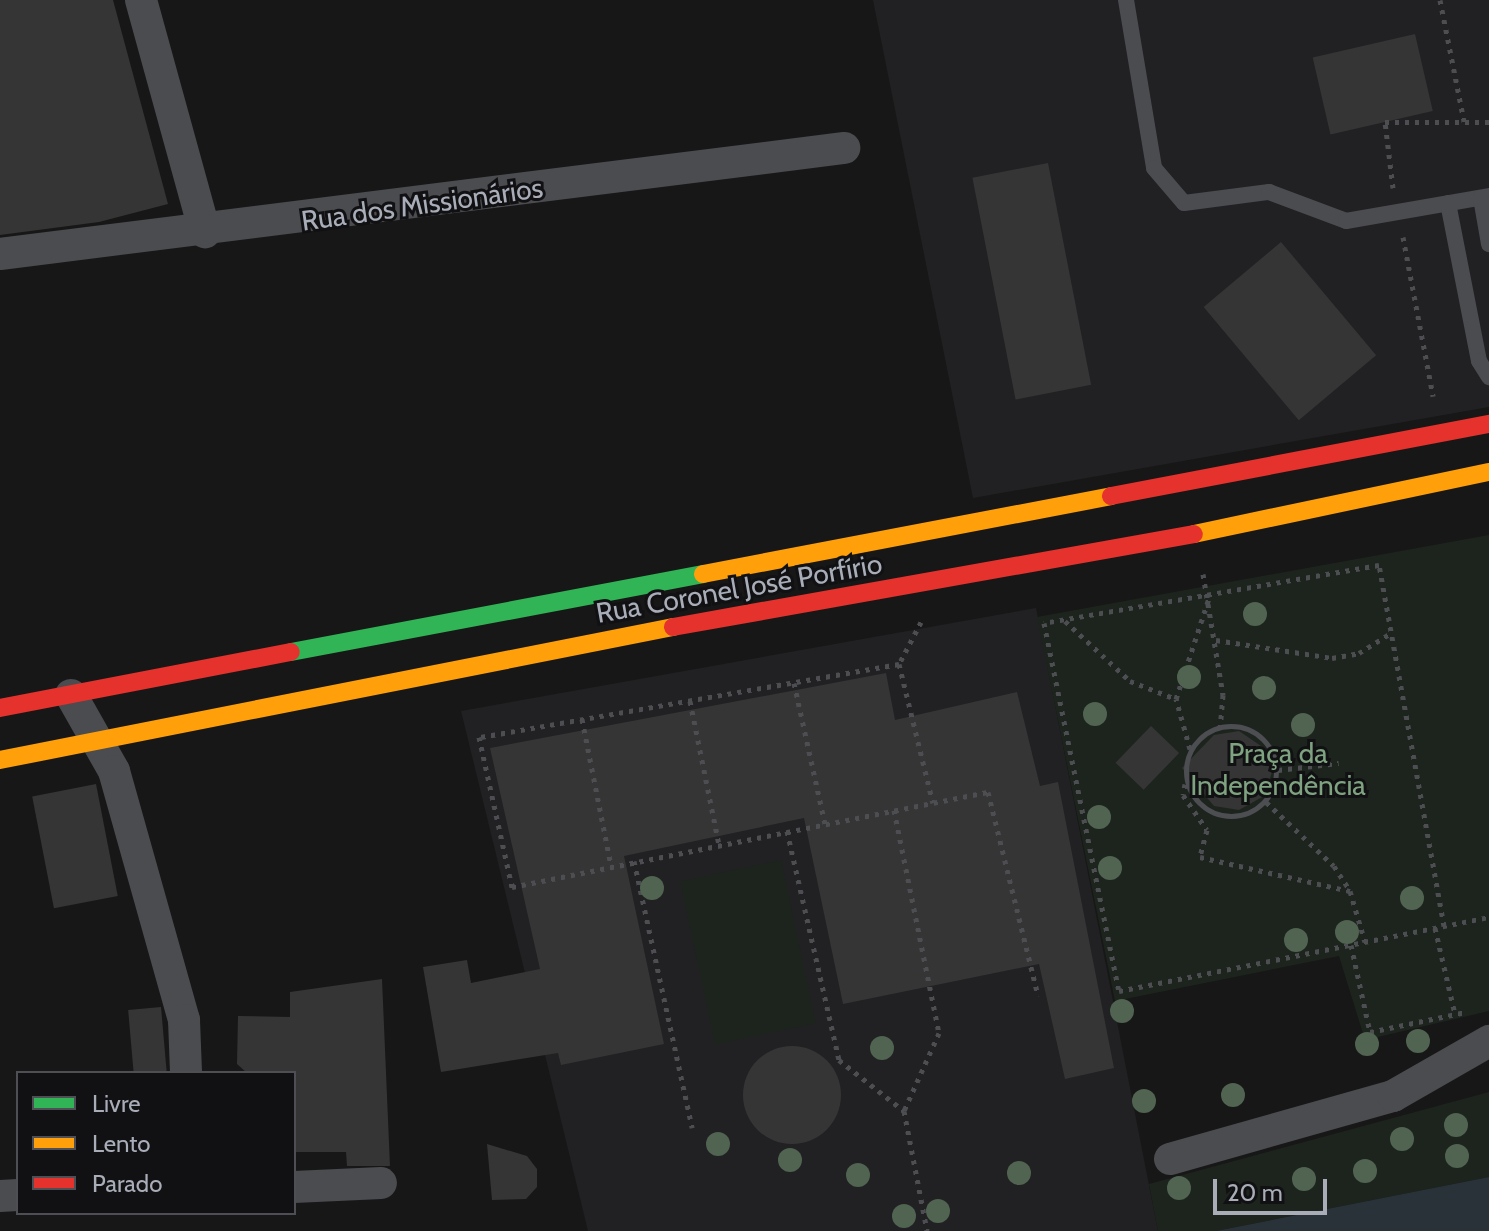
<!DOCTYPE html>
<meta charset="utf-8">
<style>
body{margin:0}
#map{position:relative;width:1489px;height:1231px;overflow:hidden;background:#171717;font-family:Cabin,sans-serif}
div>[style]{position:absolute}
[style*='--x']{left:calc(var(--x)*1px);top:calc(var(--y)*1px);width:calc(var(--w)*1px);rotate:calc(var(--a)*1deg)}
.built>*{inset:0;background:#212123}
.green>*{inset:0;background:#1d241e;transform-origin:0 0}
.water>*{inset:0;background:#2a3239}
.building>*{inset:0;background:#353536;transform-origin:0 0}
.round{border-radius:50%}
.path>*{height:5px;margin-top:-2.5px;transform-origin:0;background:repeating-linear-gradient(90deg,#4d4e52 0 4px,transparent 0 10px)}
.path>.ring{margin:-2.5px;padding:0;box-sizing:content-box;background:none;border:5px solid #4d4e52;border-radius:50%}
.lane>*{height:16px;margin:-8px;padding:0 8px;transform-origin:8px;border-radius:8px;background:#4b4c50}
.street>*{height:32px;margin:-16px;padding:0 16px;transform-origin:16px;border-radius:16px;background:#4b4c50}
.fast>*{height:18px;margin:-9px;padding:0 9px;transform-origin:9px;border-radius:9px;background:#30b455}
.slow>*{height:18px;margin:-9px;padding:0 9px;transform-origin:9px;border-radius:9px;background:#ff9f0a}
.jam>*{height:18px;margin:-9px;padding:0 9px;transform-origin:9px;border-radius:9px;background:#e5322d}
.trees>*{width:24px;height:24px;margin:-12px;border-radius:50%;background:#506451}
span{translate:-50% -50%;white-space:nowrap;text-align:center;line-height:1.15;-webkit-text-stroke:6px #111113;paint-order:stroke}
.street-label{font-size:28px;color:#a8adb8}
.park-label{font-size:28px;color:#7fa381}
.legend{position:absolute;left:16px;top:1071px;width:280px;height:144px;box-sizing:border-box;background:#111113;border:2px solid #4d4f55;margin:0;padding:10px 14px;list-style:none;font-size:24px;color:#a8adb8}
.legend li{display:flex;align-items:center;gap:16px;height:40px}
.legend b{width:40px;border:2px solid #4d4f55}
.scale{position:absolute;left:1213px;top:1179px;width:114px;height:36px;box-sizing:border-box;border:4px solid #a8adb8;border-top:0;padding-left:10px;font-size:24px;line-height:28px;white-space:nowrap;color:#a8adb8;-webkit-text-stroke:6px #111113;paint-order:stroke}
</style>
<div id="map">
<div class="built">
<div style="clip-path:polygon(873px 0,1489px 0,1489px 407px,973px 498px)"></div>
<div style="clip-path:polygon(1036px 608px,1158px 1231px,588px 1231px,461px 711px)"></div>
</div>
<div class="green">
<div style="clip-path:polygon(1489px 535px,1489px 1011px,1365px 1040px,1339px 956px,1115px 1001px,1037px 617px)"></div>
<div style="left:781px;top:860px;width:167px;height:103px;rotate:78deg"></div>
<div style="clip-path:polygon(1489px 1092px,1489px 1177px,1216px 1231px,1158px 1231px,1149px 1184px)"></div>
</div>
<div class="water">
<div style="clip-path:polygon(1489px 1177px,1489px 1231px,1216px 1231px)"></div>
</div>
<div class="building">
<div style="clip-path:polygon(0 0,113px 0,168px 204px,99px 222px,0 235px)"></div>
<div style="left:1415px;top:34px;width:79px;height:105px;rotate:77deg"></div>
<div style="left:1048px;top:163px;width:226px;height:77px;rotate:79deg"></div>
<div style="left:1281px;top:242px;width:148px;height:101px;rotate:50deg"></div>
<div style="clip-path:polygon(886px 673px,895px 720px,1017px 692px,1040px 786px,1058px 782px,1114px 1068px,1065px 1079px,1039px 964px,843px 1004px,804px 818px,624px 856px,664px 1044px,561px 1065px,558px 1053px,441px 1072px,423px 967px,467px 960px,471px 983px,540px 969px,490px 748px)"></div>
<div style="left:1151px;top:726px;width:39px;height:51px;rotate:44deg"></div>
<div style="clip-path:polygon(1239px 731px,1264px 748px,1272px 772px,1264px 796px,1239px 810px,1214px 806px,1182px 768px,1214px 735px)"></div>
<div style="left:96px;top:784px;width:114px;height:65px;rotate:79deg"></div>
<div style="clip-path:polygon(382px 979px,390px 1166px,347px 1166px,346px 1152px,294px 1152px,294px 1073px,247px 1073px,237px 1064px,238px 1016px,290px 1017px,290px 992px)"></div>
<div style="left:161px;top:1007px;width:66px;height:33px;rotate:85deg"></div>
<div class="round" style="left:743px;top:1046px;width:98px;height:98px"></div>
<div style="clip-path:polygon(487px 1144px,527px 1156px,537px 1169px,537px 1187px,526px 1199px,492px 1200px)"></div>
</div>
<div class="path">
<div style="--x:1440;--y:0;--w:128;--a:78.8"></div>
<div style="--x:1393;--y:188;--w:66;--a:-96.9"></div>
<div style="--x:1385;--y:122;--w:104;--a:0"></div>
<div style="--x:1403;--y:237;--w:162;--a:79.3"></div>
<div style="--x:1203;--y:574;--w:123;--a:80.6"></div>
<div style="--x:1223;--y:695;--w:33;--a:95"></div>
<div style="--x:1065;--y:621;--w:88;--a:42.7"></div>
<div style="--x:1130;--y:681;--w:49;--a:21.4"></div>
<div style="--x:921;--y:622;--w:47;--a:117.6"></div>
<div style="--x:899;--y:664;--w:143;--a:76.3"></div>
<div style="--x:1216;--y:640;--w:117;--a:8.8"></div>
<div style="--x:1332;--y:658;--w:27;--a:-10"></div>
<div style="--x:1359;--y:653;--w:38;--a:-32"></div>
<div style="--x:899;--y:664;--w:426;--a:170.1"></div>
<div style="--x:479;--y:737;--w:154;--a:77.6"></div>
<div style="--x:512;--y:887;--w:485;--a:-11.3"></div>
<div style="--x:988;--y:792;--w:210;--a:76.2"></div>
<div style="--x:794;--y:683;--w:144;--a:77.6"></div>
<div style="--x:690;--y:701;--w:147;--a:78.6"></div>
<div style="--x:582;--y:719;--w:150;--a:78.8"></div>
<div class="ring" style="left:1186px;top:726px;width:85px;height:85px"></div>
<div style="--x:1190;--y:749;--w:52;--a:-105.6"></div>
<div style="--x:1176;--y:699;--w:109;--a:-71.9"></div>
<div style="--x:1278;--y:770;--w:61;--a:-6.5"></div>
<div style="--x:1185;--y:784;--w:11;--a:100"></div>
<div style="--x:1183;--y:795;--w:42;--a:55.6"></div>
<div style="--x:1207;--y:830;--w:28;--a:105"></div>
<div style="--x:1200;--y:857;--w:154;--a:12.8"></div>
<div style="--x:1266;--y:802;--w:93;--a:43.3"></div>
<div style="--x:1334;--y:866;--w:30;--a:57"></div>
<div style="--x:1350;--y:891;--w:53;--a:73.6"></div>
<div style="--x:894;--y:810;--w:227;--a:78.6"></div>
<div style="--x:939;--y:1033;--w:85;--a:114.2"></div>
<div style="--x:904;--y:1111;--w:122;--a:79.1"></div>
<div style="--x:787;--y:831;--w:235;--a:77.2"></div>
<div style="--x:839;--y:1060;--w:83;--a:38.1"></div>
<div style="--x:634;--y:861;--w:273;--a:77.7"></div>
<div style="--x:1444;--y:926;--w:367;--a:-100.2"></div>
<div style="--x:1379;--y:565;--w:340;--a:170.2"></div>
<div style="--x:1044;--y:623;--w:376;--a:78.5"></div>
<div style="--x:1119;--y:991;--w:377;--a:-11.3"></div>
<div style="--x:1435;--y:928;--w:88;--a:76.9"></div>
<div style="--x:1351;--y:945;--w:89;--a:77.7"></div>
<div style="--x:1370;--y:1032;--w:98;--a:-11.8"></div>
</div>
<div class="lane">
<div style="--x:1126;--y:0;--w:170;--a:80.5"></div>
<div style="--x:1154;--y:168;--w:46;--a:49.4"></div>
<div style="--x:1184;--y:203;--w:86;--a:-7.4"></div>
<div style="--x:1269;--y:192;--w:82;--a:20.6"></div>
<div style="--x:1346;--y:221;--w:145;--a:-9.9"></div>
<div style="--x:1481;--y:198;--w:47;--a:80.1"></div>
<div style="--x:1448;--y:203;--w:161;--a:78.9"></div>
<div style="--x:1479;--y:361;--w:19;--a:58"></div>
</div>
<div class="street">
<div style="--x:141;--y:0;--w:241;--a:74.6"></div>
<div style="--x:0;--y:254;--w:851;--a:-7.16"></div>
<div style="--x:71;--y:695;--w:87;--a:60.5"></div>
<div style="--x:114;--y:771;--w:259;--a:74.3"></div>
<div style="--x:184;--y:1020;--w:53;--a:87.8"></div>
<div style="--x:1170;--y:1159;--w:232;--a:-15.8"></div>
<div style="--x:1393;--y:1096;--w:111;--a:-29.8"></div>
<div style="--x:294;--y:1187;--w:87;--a:-2.6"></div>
<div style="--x:0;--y:1196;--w:18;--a:-3"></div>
</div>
<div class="fast">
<div style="--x:291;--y:652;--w:419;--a:-10.7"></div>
</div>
<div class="slow">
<div style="--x:1194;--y:534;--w:301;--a:-11.9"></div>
<div style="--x:703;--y:574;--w:415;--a:-10.8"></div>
<div style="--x:0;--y:760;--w:686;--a:-11.18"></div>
</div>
<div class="jam">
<div style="--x:1111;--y:496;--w:385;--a:-10.8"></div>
<div style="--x:673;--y:627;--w:529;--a:-10.12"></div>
<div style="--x:0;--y:708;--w:296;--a:-10.9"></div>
</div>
<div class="trees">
<div style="left:1255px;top:614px"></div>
<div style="left:1189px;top:677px"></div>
<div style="left:1264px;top:688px"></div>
<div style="left:1095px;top:714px"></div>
<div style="left:1303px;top:725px"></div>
<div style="left:1099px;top:817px"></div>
<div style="left:1110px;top:868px"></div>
<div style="left:652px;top:888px"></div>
<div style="left:1412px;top:898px"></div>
<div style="left:1347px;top:932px"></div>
<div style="left:1296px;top:940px"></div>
<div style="left:1122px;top:1011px"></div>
<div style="left:1418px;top:1041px"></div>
<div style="left:1367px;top:1044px"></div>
<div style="left:882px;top:1048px"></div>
<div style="left:1233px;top:1095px"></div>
<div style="left:1144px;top:1101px"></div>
<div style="left:1456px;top:1125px"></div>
<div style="left:1402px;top:1139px"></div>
<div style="left:718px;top:1144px"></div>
<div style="left:1457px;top:1156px"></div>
<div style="left:790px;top:1160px"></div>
<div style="left:1365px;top:1171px"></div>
<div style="left:1019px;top:1173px"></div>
<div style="left:858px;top:1175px"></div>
<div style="left:1304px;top:1179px"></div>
<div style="left:1179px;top:1188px"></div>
<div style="left:938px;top:1211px"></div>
<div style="left:904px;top:1216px"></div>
</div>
<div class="street-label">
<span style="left:422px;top:204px;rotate:-8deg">Rua dos Missionários</span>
<span style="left:739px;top:588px;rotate:-10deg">Rua Coronel José Porfírio</span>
</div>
<div class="park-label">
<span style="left:1278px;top:769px">Praça da<br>Independência</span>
</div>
<ul class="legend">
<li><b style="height:10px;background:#30b455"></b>Livre</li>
<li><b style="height:10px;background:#ff9f0a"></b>Lento</li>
<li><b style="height:10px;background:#e5322d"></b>Parado</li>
</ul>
<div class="scale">20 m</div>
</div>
